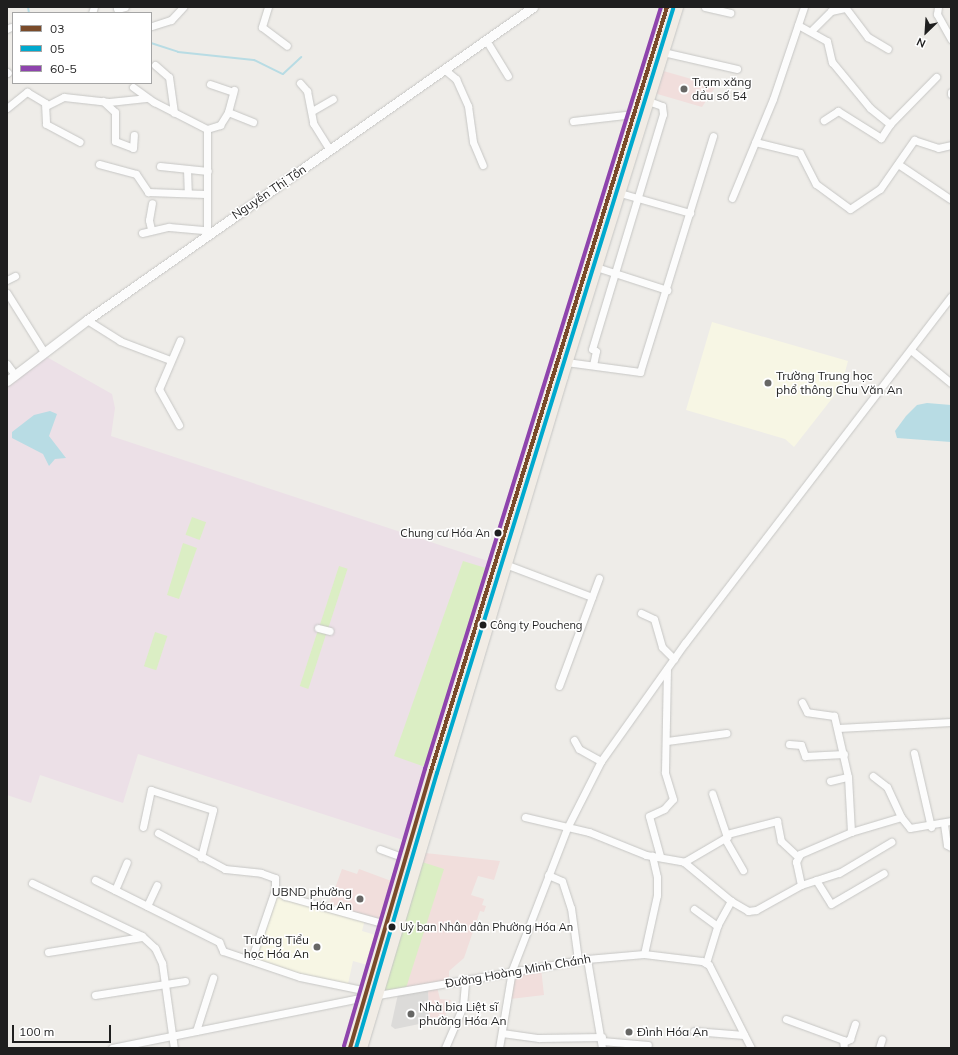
<!DOCTYPE html>
<meta charset="utf-8">
<style>
body{margin:0}
#map{position:relative;width:958px;height:1055px;overflow:hidden;background:#eeece8;font-family:Mulish,sans-serif}
div>[style]{position:absolute}
[style*='--x']{left:calc(var(--x)*1px);top:calc(var(--y)*1px);width:calc(var(--w)*1px);rotate:calc(var(--a)*1deg)}
.commercial>*{inset:0;background:#f1dedc}
.industrial>*{inset:0;background:#ece0e7}
.education>*{inset:0;background:#f7f6e4}
.religious>*{inset:0;background:#dcdbd9}
.grass>*{inset:0;background:#dbeec4;transform-origin:0 0}
.water>*{inset:0;background:#b8dce4}
.stream>*{height:2px;margin:-1px;padding:0 1px;transform-origin:1px;border-radius:1px;background:#b8dce4}
.roads{filter:drop-shadow(0 0 1px #c6c6c4) drop-shadow(0 0 1px #c6c6c4)}
.minor>*{height:7px;margin:-3.5px;padding:0 3.5px;transform-origin:3.5px;border-radius:3.5px;background:#fcfcfc}
.tertiary>*{height:9px;margin:-4.5px;padding:0 4.5px;transform-origin:4.5px;border-radius:4.5px;background:#fcfcfc}
.primary>*{height:11px;margin:-5.5px;padding:0 5.5px;transform-origin:5.5px;border-radius:5.5px;background:#f1ece5}
.bus-1>*{height:4px;margin:-2px;padding:0 2px;transform-origin:2px;border-radius:2px;background:#7a4b2a}
.bus-2>*{height:4px;margin:-2px;padding:0 2px;transform-origin:2px;border-radius:2px;background:#00a9ce}
.bus-3>*{height:4px;margin:-2px;padding:0 2px;transform-origin:2px;border-radius:2px;background:#8e44ad}
.dots>*{width:11px;height:11px;translate:-50% -50%;box-sizing:border-box;border:2px solid #fff;border-radius:50%}
span{translate:-50% -50%;white-space:nowrap;text-align:center;line-height:1.15;-webkit-text-stroke:3px #fff;paint-order:stroke}
.bus-label{font-size:11px;color:#1f1f1f}
.right{translate:-100% -50%;text-align:right}
.left{translate:0 -50%;text-align:left}
.poi-label{font-size:12px;color:#1f1f1f}
.street-label{font-size:12px;color:#1f1f1f}
.frame{position:absolute;inset:0;border:8px solid #1f1f1f;pointer-events:none}
.legend{position:absolute;left:12px;top:12px;width:140px;height:72px;box-sizing:border-box;background:#fff;border:1px solid #a5a5a5;margin:0;padding:5px 7px;list-style:none;font-size:12px;color:#1f1f1f}
.legend li{display:flex;align-items:center;gap:8px;height:20px}
.legend b{width:20px;border:1px solid #a5a5a5}
.north{position:absolute;left:906px;top:12px;width:40px;height:40px;-webkit-text-stroke:3px #fff;paint-order:stroke;rotate:205deg;font-size:11px;font-weight:700;line-height:16px;text-align:center;color:#1f1f1f}
.north::after{content:'';display:block;margin:auto;width:14px;height:18px;background:#1f1f1f;clip-path:polygon(50% 0,100% 100%,50% 72%,0 100%)}
.scale{position:absolute;left:12px;top:1025px;width:99px;height:18px;box-sizing:border-box;border:2px solid #1f1f1f;border-top:0;padding-left:5px;font-size:12px;line-height:14px;white-space:nowrap;color:#1f1f1f;-webkit-text-stroke:3px #fff;paint-order:stroke}
</style>
<div id="map">
<div class="commercial">
<div style="clip-path:polygon(660px 70px,716px 86px,702px 107px,654px 93px)"></div>
<div style="clip-path:polygon(425px 853px,500px 861px,494px 880px,478px 876px,471px 895px,484px 899px,482px 905px,486px 906px,484px 912px,480px 911px,464px 958px,449px 971px,449px 981px,383px 992px)"></div>
<div style="clip-path:polygon(342px 869px,357px 874px,359px 869px,394px 882px,384px 920px,329px 905px)"></div>
<div style="clip-path:polygon(541px 968px,544px 995px,510px 999px,514px 972px)"></div>
<div style="clip-path:polygon(437px 987px,440px 999px,451px 1000px,442px 1024px,429px 1022px,428px 989px)"></div>
</div>
<div class="industrial">
<div style="clip-path:polygon(45px 356px,112px 394px,115px 408px,111px 436px,491px 562px,406px 841px,138px 754px,123px 803px,40px 775px,31px 803px,7px 795px,7px 385px)"></div>
</div>
<div class="education">
<div style="clip-path:polygon(712px 322px,848px 361px,841px 387px,794px 447px,785px 439px,686px 410px)"></div>
<div style="clip-path:polygon(275px 895px,365px 919px,362px 931px,379px 936px,371px 966px,353px 961px,348px 984px,300px 975px,254px 959px)"></div>
</div>
<div class="religious">
<div style="clip-path:polygon(428px 989px,429px 1022px,395px 1029px,391px 1026px,398px 994px)"></div>
</div>
<div class="grass">
<div style="left:192px;top:517px;width:15px;height:19px;rotate:20deg"></div>
<div style="clip-path:polygon(183px 543px,197px 548px,179px 599px,167px 595px)"></div>
<div style="clip-path:polygon(463px 561px,489px 569px,428px 768px,394px 756px)"></div>
<div style="left:339px;top:566px;width:9px;height:63px;rotate:18deg"></div>
<div style="left:318px;top:630px;width:9px;height:59px;rotate:18deg"></div>
<div style="left:155px;top:632px;width:13px;height:36px;rotate:18deg"></div>
<div style="clip-path:polygon(422px 862px,444px 869px,406px 988px,383px 992px)"></div>
</div>
<div class="water">
<div style="clip-path:polygon(927px 403px,951px 405px,951px 442px,897px 438px,895px 431px,906px 416px,917px 405px)"></div>
<div style="clip-path:polygon(50px 411px,57px 414px,49px 436px,66px 458px,55px 459px,49px 466px,43px 454px,12px 438px,12px 432px,34px 415px)"></div>
</div>
<div class="stream">
<div style="--x:28;--y:7;--w:6;--a:81"></div>
<div style="--x:151;--y:43;--w:28;--a:18"></div>
<div style="--x:178;--y:52;--w:76;--a:6"></div>
<div style="--x:254;--y:60;--w:32;--a:26"></div>
<div style="--x:283;--y:74;--w:25;--a:-43"></div>
</div>
<div class="roads">
<div class="minor">
<div style="--x:268;--y:7;--w:21;--a:107"></div>
<div style="--x:262;--y:27;--w:31;--a:37"></div>
<div style="--x:705;--y:7;--w:26;--a:13"></div>
<div style="--x:845;--y:7;--w:38;--a:53"></div>
<div style="--x:868;--y:37;--w:23;--a:31"></div>
<div style="--x:938;--y:7;--w:7;--a:98"></div>
<div style="--x:937;--y:14;--w:29;--a:61"></div>
<div style="--x:117;--y:9;--w:8;--a:-14"></div>
<div style="--x:92;--y:13;--w:6;--a:-72"></div>
<div style="--x:798;--y:25;--w:33;--a:29"></div>
<div style="--x:827;--y:41;--w:22;--a:77"></div>
<div style="--x:832;--y:62;--w:60;--a:50.4"></div>
<div style="--x:870;--y:108;--w:26;--a:39"></div>
<div style="--x:890;--y:124;--w:17;--a:123"></div>
<div style="--x:881;--y:138;--w:51;--a:-147.9"></div>
<div style="--x:838;--y:111;--w:17;--a:147"></div>
<div style="--x:152;--y:26;--w:20;--a:-18"></div>
<div style="--x:171;--y:20;--w:18;--a:-47"></div>
<div style="--x:7;--y:29;--w:4;--a:-27"></div>
<div style="--x:811;--y:31;--w:28;--a:-45"></div>
<div style="--x:831;--y:11;--w:14;--a:-12"></div>
<div style="--x:486;--y:40;--w:42;--a:58.6"></div>
<div style="--x:663;--y:52;--w:76;--a:12.9"></div>
<div style="--x:155;--y:65;--w:18;--a:41"></div>
<div style="--x:169;--y:77;--w:36;--a:82"></div>
<div style="--x:444;--y:69;--w:16;--a:40"></div>
<div style="--x:456;--y:79;--w:30;--a:66"></div>
<div style="--x:468;--y:106;--w:36;--a:82"></div>
<div style="--x:473;--y:142;--w:25;--a:67"></div>
<div style="--x:7;--y:72;--w:1;--a:45"></div>
<div style="--x:300;--y:83;--w:11;--a:49"></div>
<div style="--x:307;--y:91;--w:33;--a:79"></div>
<div style="--x:313;--y:123;--w:32;--a:58"></div>
<div style="--x:210;--y:84;--w:24;--a:19"></div>
<div style="--x:133;--y:87;--w:26;--a:36"></div>
<div style="--x:154;--y:102;--w:59;--a:27"></div>
<div style="--x:207;--y:129;--w:106;--a:90"></div>
<div style="--x:951;--y:92;--w:2;--a:90"></div>
<div style="--x:103;--y:101;--w:16;--a:43"></div>
<div style="--x:115;--y:112;--w:29;--a:90"></div>
<div style="--x:115;--y:141;--w:19;--a:21"></div>
<div style="--x:133;--y:148;--w:13;--a:-86"></div>
<div style="--x:46;--y:106;--w:20;--a:-27"></div>
<div style="--x:64;--y:97;--w:45;--a:6.3"></div>
<div style="--x:109;--y:102;--w:37;--a:-6"></div>
<div style="--x:7;--y:108;--w:26;--a:-39"></div>
<div style="--x:27;--y:92;--w:21;--a:31"></div>
<div style="--x:45;--y:103;--w:21;--a:87"></div>
<div style="--x:46;--y:124;--w:38;--a:28"></div>
<div style="--x:312;--y:111;--w:24;--a:-30"></div>
<div style="--x:228;--y:112;--w:23;--a:-75"></div>
<div style="--x:573;--y:121;--w:61;--a:-6.5"></div>
<div style="--x:890;--y:124;--w:66;--a:-45.6"></div>
<div style="--x:207;--y:129;--w:14;--a:-17"></div>
<div style="--x:220;--y:125;--w:15;--a:-58"></div>
<div style="--x:228;--y:112;--w:27;--a:22"></div>
<div style="--x:755;--y:142;--w:46;--a:13.7"></div>
<div style="--x:800;--y:153;--w:35;--a:63"></div>
<div style="--x:816;--y:184;--w:42;--a:36.3"></div>
<div style="--x:850;--y:209;--w:36;--a:-34"></div>
<div style="--x:880;--y:189;--w:60;--a:-55.2"></div>
<div style="--x:914;--y:140;--w:25;--a:18"></div>
<div style="--x:938;--y:148;--w:13;--a:-13"></div>
<div style="--x:99;--y:164;--w:38;--a:15"></div>
<div style="--x:136;--y:174;--w:22;--a:56"></div>
<div style="--x:148;--y:192;--w:57;--a:2"></div>
<div style="--x:898;--y:164;--w:63;--a:33.9"></div>
<div style="--x:160;--y:166;--w:48;--a:5.9"></div>
<div style="--x:187;--y:169;--w:24;--a:88"></div>
<div style="--x:620;--y:193;--w:73;--a:15.9"></div>
<div style="--x:732;--y:198;--w:107;--a:-67.5"></div>
<div style="--x:773;--y:99;--w:97;--a:-71.4"></div>
<div style="--x:151;--y:229;--w:9;--a:-103"></div>
<div style="--x:149;--y:220;--w:17;--a:-80"></div>
<div style="--x:142;--y:233;--w:28;--a:-13"></div>
<div style="--x:169;--y:227;--w:37;--a:5"></div>
<div style="--x:596;--y:267;--w:75;--a:17.9"></div>
<div style="--x:7;--y:280;--w:9;--a:-27"></div>
<div style="--x:7;--y:293;--w:70;--a:57.9"></div>
<div style="--x:87;--y:320;--w:39;--a:32"></div>
<div style="--x:120;--y:341;--w:53;--a:20.8"></div>
<div style="--x:912;--y:351;--w:50;--a:39.4"></div>
<div style="--x:566;--y:362;--w:75;--a:7.7"></div>
<div style="--x:640;--y:372;--w:247;--a:-72.8"></div>
<div style="--x:7;--y:364;--w:14;--a:54"></div>
<div style="--x:593;--y:365;--w:14;--a:-78"></div>
<div style="--x:596;--y:351;--w:4;--a:-153"></div>
<div style="--x:592;--y:349;--w:245;--a:-73.2"></div>
<div style="--x:663;--y:114;--w:8;--a:-97"></div>
<div style="--x:662;--y:106;--w:15;--a:-160"></div>
<div style="--x:179;--y:425;--w:41;--a:-119.1"></div>
<div style="--x:159;--y:389;--w:53;--a:-66.8"></div>
<div style="--x:505;--y:564;--w:93;--a:20.8"></div>
<div style="--x:641;--y:613;--w:14;--a:25"></div>
<div style="--x:654;--y:619;--w:29;--a:74"></div>
<div style="--x:662;--y:647;--w:17;--a:45"></div>
<div style="--x:318;--y:628;--w:12;--a:14"></div>
<div style="--x:559;--y:686;--w:115;--a:-69.7"></div>
<div style="--x:838;--y:728;--w:113;--a:-3"></div>
<div style="--x:574;--y:740;--w:10;--a:61"></div>
<div style="--x:579;--y:749;--w:25;--a:29"></div>
<div style="--x:667;--y:741;--w:60;--a:-7.7"></div>
<div style="--x:789;--y:744;--w:12;--a:5"></div>
<div style="--x:801;--y:745;--w:12;--a:70"></div>
<div style="--x:805;--y:756;--w:39;--a:-3"></div>
<div style="--x:914;--y:753;--w:76;--a:77.1"></div>
<div style="--x:830;--y:781;--w:18;--a:-13"></div>
<div style="--x:525;--y:817;--w:66;--a:13.2"></div>
<div style="--x:589;--y:832;--w:61;--a:22"></div>
<div style="--x:646;--y:855;--w:39;--a:10"></div>
<div style="--x:684;--y:862;--w:61;--a:39.7"></div>
<div style="--x:731;--y:901;--w:20;--a:30"></div>
<div style="--x:748;--y:911;--w:8;--a:-7"></div>
<div style="--x:756;--y:910;--w:51;--a:-29.1"></div>
<div style="--x:801;--y:885;--w:24;--a:-102"></div>
<div style="--x:796;--y:862;--w:9;--a:-63"></div>
<div style="--x:800;--y:854;--w:56;--a:-23.3"></div>
<div style="--x:851;--y:832;--w:55;--a:-93.1"></div>
<div style="--x:848;--y:777;--w:63;--a:-102.9"></div>
<div style="--x:834;--y:716;--w:27;--a:-172"></div>
<div style="--x:807;--y:712;--w:11;--a:-117"></div>
<div style="--x:901;--y:817;--w:14;--a:51"></div>
<div style="--x:910;--y:828;--w:42;--a:-9.7"></div>
<div style="--x:944;--y:824;--w:21;--a:82"></div>
<div style="--x:947;--y:845;--w:4;--a:27"></div>
<div style="--x:143;--y:827;--w:38;--a:-78"></div>
<div style="--x:151;--y:790;--w:65;--a:17.9"></div>
<div style="--x:213;--y:810;--w:49;--a:104.3"></div>
<div style="--x:851;--y:832;--w:52;--a:-16.7"></div>
<div style="--x:901;--y:817;--w:33;--a:-115"></div>
<div style="--x:887;--y:787;--w:18;--a:-142"></div>
<div style="--x:158;--y:833;--w:76;--a:28.2"></div>
<div style="--x:225;--y:869;--w:36;--a:6"></div>
<div style="--x:261;--y:873;--w:15;--a:20"></div>
<div style="--x:275;--y:878;--w:12;--a:90"></div>
<div style="--x:275;--y:890;--w:74;--a:108.9"></div>
<div style="--x:727;--y:834;--w:52;--a:-14.6"></div>
<div style="--x:777;--y:821;--w:20;--a:79"></div>
<div style="--x:781;--y:841;--w:22;--a:43"></div>
<div style="--x:725;--y:839;--w:36;--a:60"></div>
<div style="--x:380;--y:849;--w:27;--a:20"></div>
<div style="--x:660;--y:856;--w:41;--a:-105.4"></div>
<div style="--x:649;--y:816;--w:17;--a:-25"></div>
<div style="--x:664;--y:809;--w:13;--a:-48"></div>
<div style="--x:673;--y:799;--w:28;--a:-107"></div>
<div style="--x:665;--y:772;--w:103;--a:-88.9"></div>
<div style="--x:684;--y:862;--w:50;--a:-30.2"></div>
<div style="--x:727;--y:837;--w:46;--a:-108.8"></div>
<div style="--x:548;--y:875;--w:15;--a:23"></div>
<div style="--x:562;--y:881;--w:28;--a:72"></div>
<div style="--x:571;--y:908;--w:52;--a:82.3"></div>
<div style="--x:95;--y:880;--w:139;--a:26.6"></div>
<div style="--x:219;--y:942;--w:10;--a:66"></div>
<div style="--x:223;--y:951;--w:81;--a:18.7"></div>
<div style="--x:300;--y:977;--w:68;--a:11.8"></div>
<div style="--x:816;--y:880;--w:28;--a:58"></div>
<div style="--x:831;--y:904;--w:61;--a:-30.3"></div>
<div style="--x:32;--y:883;--w:122;--a:25.7"></div>
<div style="--x:142;--y:936;--w:18;--a:43"></div>
<div style="--x:155;--y:948;--w:17;--a:65"></div>
<div style="--x:162;--y:963;--w:86;--a:82"></div>
<div style="--x:801;--y:885;--w:40;--a:-18"></div>
<div style="--x:839;--y:873;--w:61;--a:-30.8"></div>
<div style="--x:115;--y:890;--w:30;--a:-67"></div>
<div style="--x:275;--y:890;--w:12;--a:31"></div>
<div style="--x:285;--y:896;--w:105;--a:15.5"></div>
<div style="--x:147;--y:906;--w:23;--a:-65"></div>
<div style="--x:694;--y:909;--w:29;--a:36"></div>
<div style="--x:48;--y:952;--w:95;--a:-9.1"></div>
<div style="--x:644;--y:954;--w:60;--a:-77.6"></div>
<div style="--x:657;--y:895;--w:18;--a:-90"></div>
<div style="--x:657;--y:877;--w:22;--a:-103"></div>
<div style="--x:587;--y:959;--w:90;--a:80.4"></div>
<div style="--x:706;--y:963;--w:39;--a:-73"></div>
<div style="--x:717;--y:926;--w:29;--a:-61"></div>
<div style="--x:95;--y:995;--w:91;--a:-8.8"></div>
<div style="--x:378;--y:995;--w:212;--a:-9.8"></div>
<div style="--x:587;--y:959;--w:57;--a:-5"></div>
<div style="--x:644;--y:954;--w:58;--a:6.9"></div>
<div style="--x:702;--y:961;--w:8;--a:30"></div>
<div style="--x:709;--y:965;--w:93;--a:63.2"></div>
<div style="--x:786;--y:1019;--w:61;--a:20.2"></div>
<div style="--x:843;--y:1040;--w:8;--a:83"></div>
<div style="--x:196;--y:1031;--w:56;--a:-72.2"></div>
<div style="--x:694;--y:1031;--w:50;--a:4.6"></div>
<div style="--x:502;--y:1033;--w:37;--a:8"></div>
<div style="--x:539;--y:1038;--w:63;--a:-0.9"></div>
<div style="--x:602;--y:1041;--w:46;--a:5"></div>
<div style="--x:844;--y:1042;--w:7;--a:-27"></div>
<div style="--x:850;--y:1039;--w:16;--a:-72"></div>
<div style="--x:112;--y:1048;--w:258;--a:-11.4"></div>
<div style="--x:445;--y:1048;--w:46;--a:-66.8"></div>
<div style="--x:463;--y:1006;--w:25;--a:-85"></div>
<div style="--x:499;--y:1048;--w:79;--a:-80.5"></div>
<div style="--x:512;--y:970;--w:152;--a:-68.8"></div>
<div style="--x:567;--y:828;--w:75;--a:-63.1"></div>
<div style="--x:601;--y:761;--w:145;--a:-54.6"></div>
<div style="--x:685;--y:643;--w:437;--a:-52.5"></div>
<div style="--x:879;--y:1048;--w:9;--a:-72"></div>
</div>
<div class="tertiary">
<div style="--x:7;--y:381;--w:101;--a:-37.3"></div>
<div style="--x:87;--y:320;--w:545;--a:-35.06"></div>
</div>
<div class="primary">
<div style="--x:350;--y:1048;--w:289;--a:-73.7"></div>
<div style="--x:431;--y:771;--w:800;--a:-72.83"></div>
<div style="--x:361;--y:1048;--w:701;--a:-73.35"></div>
<div style="--x:562;--y:376;--w:387;--a:-72.7"></div>
</div>
</div>
<div class="bus-1">
<div style="--x:350;--y:1048;--w:289;--a:-73.7"></div>
<div style="--x:431;--y:771;--w:800;--a:-72.83"></div>
</div>
<div class="bus-2">
<div style="--x:356;--y:1048;--w:287;--a:-73.6"></div>
<div style="--x:437;--y:773;--w:800;--a:-72.83"></div>
</div>
<div class="bus-3">
<div style="--x:344;--y:1046;--w:289;--a:-73.7"></div>
<div style="--x:425;--y:769;--w:798;--a:-72.79"></div>
</div>
<div class="dots">
<div style="left:684px;top:89px;background:#676765"></div>
<div style="left:768px;top:383px;background:#676765"></div>
<div style="left:498px;top:533px;background:#1f1f1f"></div>
<div style="left:483px;top:625px;background:#1f1f1f"></div>
<div style="left:360px;top:899px;background:#676765"></div>
<div style="left:392px;top:927px;background:#1f1f1f"></div>
<div style="left:317px;top:947px;background:#676765"></div>
<div style="left:411px;top:1014px;background:#676765"></div>
<div style="left:629px;top:1032px;background:#676765"></div>
</div>
<div class="bus-label">
<span class="right" style="left:490px;top:533px">Chung cư Hóa An</span>
<span class="left" style="left:490px;top:625px">Công ty Poucheng</span>
<span class="left" style="left:400px;top:927px">Uỷ ban Nhân dân Phường Hóa An</span>
</div>
<div class="poi-label">
<span class="left" style="left:692px;top:89px">Trạm xăng<br>dầu số 54</span>
<span class="left" style="left:776px;top:383px">Trường Trung học<br>phổ thông Chu Văn An</span>
<span class="right" style="left:352px;top:899px">UBND phường<br>Hóa An</span>
<span class="right" style="left:309px;top:947px">Trường Tiểu<br>học Hóa An</span>
<span class="left" style="left:419px;top:1014px">Nhà bia Liệt sĩ<br>phường Hóa An</span>
<span class="left" style="left:637px;top:1032px">Đình Hóa An</span>
</div>
<div class="street-label">
<span style="left:269px;top:192px;rotate:-34deg">Nguyễn Thị Tồn</span>
<span style="left:518px;top:971px;rotate:-10deg">Đường Hoàng Minh Chánh</span>
</div>
<div class="frame"></div>
<ul class="legend">
<li><b style="height:5px;background:#7a4b2a"></b>03</li>
<li><b style="height:5px;background:#00a9ce"></b>05</li>
<li><b style="height:5px;background:#8e44ad"></b>60-5</li>
</ul>
<div class="north">N</div>
<div class="scale">100 m</div>
</div>
